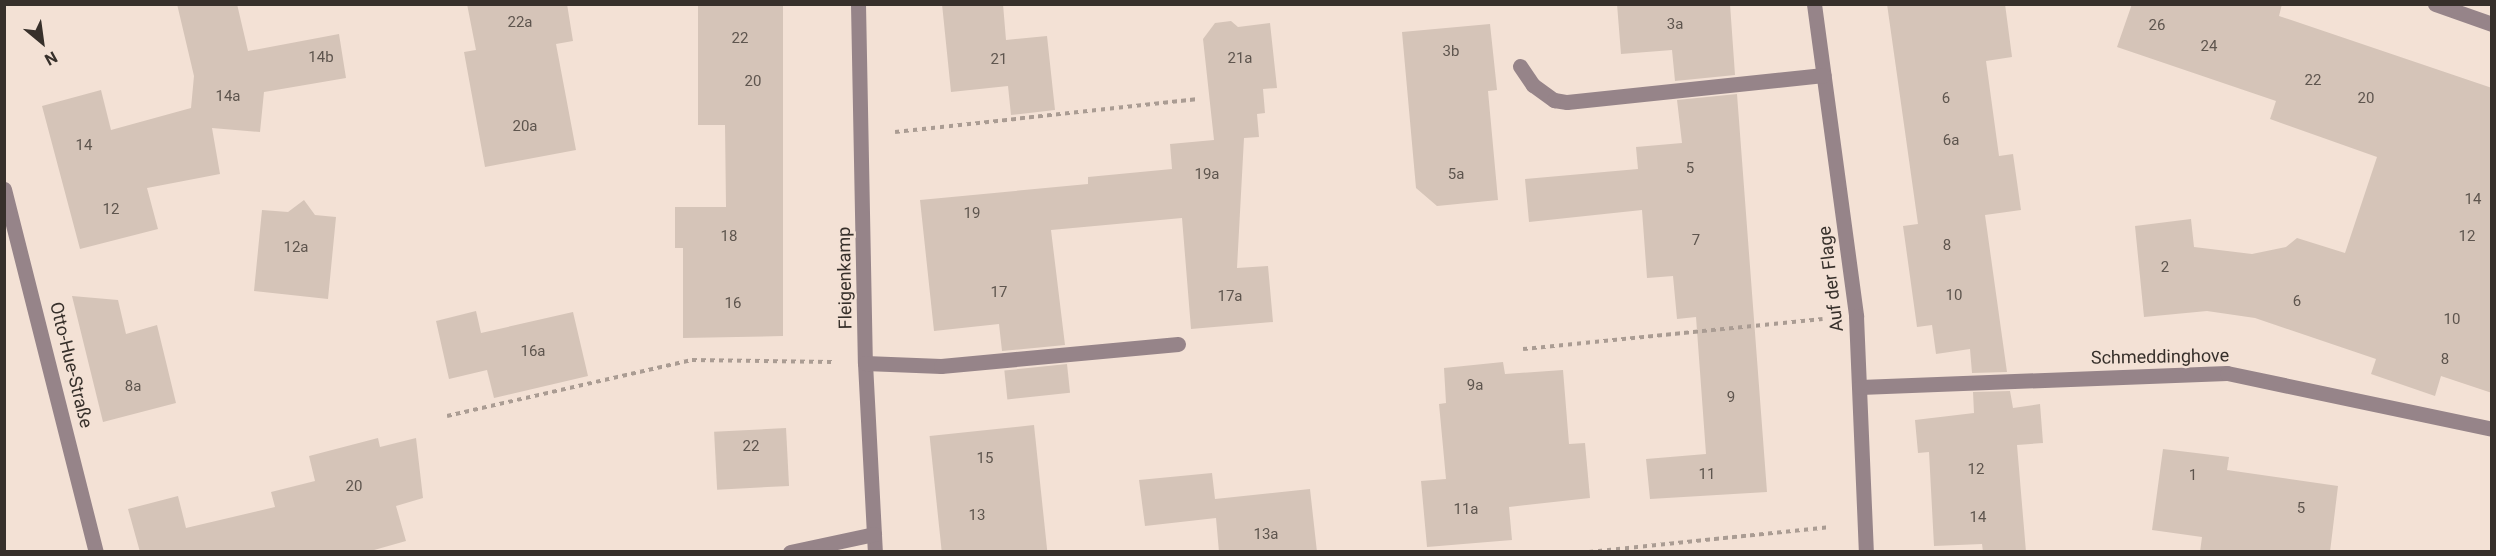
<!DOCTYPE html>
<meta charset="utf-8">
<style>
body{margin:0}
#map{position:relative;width:2496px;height:556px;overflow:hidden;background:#f3e1d5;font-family:Roboto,sans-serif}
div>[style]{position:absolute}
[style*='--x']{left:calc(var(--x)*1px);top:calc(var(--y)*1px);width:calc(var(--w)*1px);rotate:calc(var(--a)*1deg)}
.building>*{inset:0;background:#d5c4b8;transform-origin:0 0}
.path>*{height:4px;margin-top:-2px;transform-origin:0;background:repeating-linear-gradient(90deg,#aa9c93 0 4.5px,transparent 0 9px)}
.minor>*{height:15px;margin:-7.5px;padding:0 7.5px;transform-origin:7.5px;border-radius:7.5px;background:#968489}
span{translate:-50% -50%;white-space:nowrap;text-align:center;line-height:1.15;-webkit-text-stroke:4.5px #f3e1d5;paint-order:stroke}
.number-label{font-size:15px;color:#5e554e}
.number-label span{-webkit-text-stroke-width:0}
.street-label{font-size:18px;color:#37302b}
.frame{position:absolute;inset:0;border:6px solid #37302b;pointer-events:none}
.north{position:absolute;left:12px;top:12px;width:60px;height:60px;-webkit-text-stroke:4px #f3e1d5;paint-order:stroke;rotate:151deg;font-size:16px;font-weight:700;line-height:24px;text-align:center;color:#37302b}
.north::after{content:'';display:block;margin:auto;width:21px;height:27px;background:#37302b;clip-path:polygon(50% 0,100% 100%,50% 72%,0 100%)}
</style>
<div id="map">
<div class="building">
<div style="clip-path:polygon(177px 4px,237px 4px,248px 51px,339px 34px,346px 78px,264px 92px,260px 132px,212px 128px,220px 174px,147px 188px,158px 229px,80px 249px,42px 106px,101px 90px,111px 130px,191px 108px,194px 76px)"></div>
<div style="clip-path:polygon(467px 4px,567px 4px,573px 41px,556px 44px,576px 150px,485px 167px,464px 52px,476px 50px)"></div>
<div style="clip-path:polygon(698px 4px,783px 4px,783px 336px,683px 338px,683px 248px,675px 248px,675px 207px,726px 207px,725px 125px,698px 125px)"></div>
<div style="clip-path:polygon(942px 4px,1003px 4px,1006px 40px,1047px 36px,1055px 110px,1011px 115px,1008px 86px,951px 92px)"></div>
<div style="clip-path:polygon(1617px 4px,1730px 4px,1735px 75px,1675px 81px,1672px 50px,1621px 54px)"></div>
<div style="clip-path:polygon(1887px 4px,2005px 4px,2012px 57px,1986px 61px,1999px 156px,2013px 154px,2021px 210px,1985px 215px,2007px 372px,1972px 373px,1970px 349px,1936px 354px,1932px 325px,1917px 327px,1903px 226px,1918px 224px)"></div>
<div style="clip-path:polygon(2132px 4px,2282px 4px,2279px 16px,2492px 88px,2492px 393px,2441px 376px,2435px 396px,2371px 374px,2376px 359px,2255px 318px,2207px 311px,2144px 317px,2135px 226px,2191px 219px,2194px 247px,2252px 254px,2286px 247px,2297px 238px,2345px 253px,2377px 157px,2270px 119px,2276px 101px,2117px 47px)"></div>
<div style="clip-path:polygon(1231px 21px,1238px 27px,1270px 23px,1277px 88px,1263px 89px,1265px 113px,1257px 114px,1259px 137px,1244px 138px,1237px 268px,1268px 266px,1273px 322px,1191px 329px,1182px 218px,1051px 230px,1065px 345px,1002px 351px,999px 324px,934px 331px,920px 200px,1088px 184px,1088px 177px,1172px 169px,1170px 144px,1214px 140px,1203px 39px,1215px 23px)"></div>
<div style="clip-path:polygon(1490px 24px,1497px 90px,1488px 91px,1498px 200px,1437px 206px,1416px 188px,1402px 32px)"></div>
<div style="clip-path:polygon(1737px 94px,1767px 492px,1650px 499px,1646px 459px,1706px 454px,1696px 317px,1677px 319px,1673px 276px,1647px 278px,1642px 210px,1529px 222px,1525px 179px,1638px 169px,1636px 147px,1682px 143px,1677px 100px)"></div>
<div style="clip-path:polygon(304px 200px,315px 215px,336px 217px,328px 299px,254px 291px,262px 210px,288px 212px)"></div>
<div style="clip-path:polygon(72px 296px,118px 300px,126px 334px,157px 325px,176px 403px,103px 422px)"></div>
<div style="clip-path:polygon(476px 311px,481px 333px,573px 312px,588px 376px,494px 398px,487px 370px,449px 379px,436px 321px)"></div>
<div style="clip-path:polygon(1503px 362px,1505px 374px,1563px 370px,1569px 444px,1585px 443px,1590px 498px,1509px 507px,1512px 540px,1427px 547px,1421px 481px,1446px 479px,1439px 404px,1446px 403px,1444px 368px)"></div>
<div style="left:1067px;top:364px;width:29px;height:63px;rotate:84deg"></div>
<div style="clip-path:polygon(2010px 391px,2013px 408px,2040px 404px,2043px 443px,2017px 445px,2026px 552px,1983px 552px,1982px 544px,1934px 546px,1929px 452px,1918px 453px,1915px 420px,1974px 413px,1973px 392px)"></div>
<div style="left:1034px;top:425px;width:128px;height:105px;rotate:84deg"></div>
<div style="left:786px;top:428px;width:58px;height:72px;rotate:87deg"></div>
<div style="clip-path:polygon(378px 438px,380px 447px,416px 438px,423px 498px,396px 506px,406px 541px,367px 552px,140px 552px,128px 509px,178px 496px,186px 528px,275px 507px,271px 492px,315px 481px,309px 456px)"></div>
<div style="clip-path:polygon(2163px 449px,2229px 457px,2227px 470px,2338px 486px,2330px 552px,2200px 552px,2202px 537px,2152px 530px)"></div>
<div style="clip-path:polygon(1212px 473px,1215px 499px,1310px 489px,1317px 552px,1219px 552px,1216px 518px,1145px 526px,1139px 480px)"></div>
</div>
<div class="path">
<div style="--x:895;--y:132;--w:305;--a:-6.2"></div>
<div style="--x:1523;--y:349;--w:301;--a:-5.7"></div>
<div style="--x:447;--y:416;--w:251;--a:-12.9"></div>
<div style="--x:692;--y:360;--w:140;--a:0.8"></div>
<div style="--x:1589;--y:552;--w:243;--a:-5.9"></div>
</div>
<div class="minor">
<div style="--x:858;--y:4;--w:359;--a:88.9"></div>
<div style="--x:865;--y:363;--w:189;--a:87"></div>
<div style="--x:1814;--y:4;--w:315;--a:82.3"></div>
<div style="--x:1856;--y:316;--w:236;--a:87.6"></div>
<div style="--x:2435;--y:4;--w:60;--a:19.3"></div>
<div style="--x:1520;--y:66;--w:23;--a:56"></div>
<div style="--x:1533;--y:85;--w:26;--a:36"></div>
<div style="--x:1554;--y:100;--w:13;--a:9"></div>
<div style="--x:1567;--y:102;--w:258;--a:-6"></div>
<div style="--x:4;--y:189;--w:374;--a:75.8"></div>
<div style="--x:865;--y:363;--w:76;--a:2.3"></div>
<div style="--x:941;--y:366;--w:238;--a:-5.3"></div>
<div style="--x:1860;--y:387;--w:367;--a:-2.2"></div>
<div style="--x:2227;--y:373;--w:271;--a:11.9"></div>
<div style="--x:790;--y:552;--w:86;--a:-12.1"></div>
</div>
<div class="number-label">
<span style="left:520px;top:23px">22a</span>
<span style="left:1675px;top:25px">3a</span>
<span style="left:2157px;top:26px">26</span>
<span style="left:740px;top:39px">22</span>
<span style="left:2209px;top:47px">24</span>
<span style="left:1451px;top:52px">3b</span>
<span style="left:321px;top:58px">14b</span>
<span style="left:1240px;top:59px">21a</span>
<span style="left:999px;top:60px">21</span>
<span style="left:2313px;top:81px">22</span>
<span style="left:753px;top:82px">20</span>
<span style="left:228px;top:97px">14a</span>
<span style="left:1946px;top:99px">6</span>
<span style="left:2366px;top:99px">20</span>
<span style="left:525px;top:127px">20a</span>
<span style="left:1951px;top:141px">6a</span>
<span style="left:84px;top:146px">14</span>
<span style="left:1690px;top:169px">5</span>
<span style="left:1207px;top:175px">19a</span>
<span style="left:1456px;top:175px">5a</span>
<span style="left:2473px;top:200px">14</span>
<span style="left:111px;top:210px">12</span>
<span style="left:972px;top:214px">19</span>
<span style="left:729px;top:237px">18</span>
<span style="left:2467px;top:237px">12</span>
<span style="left:1696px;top:241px">7</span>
<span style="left:1947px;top:246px">8</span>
<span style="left:296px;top:248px">12a</span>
<span style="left:2165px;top:268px">2</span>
<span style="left:999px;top:293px">17</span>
<span style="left:1954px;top:296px">10</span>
<span style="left:1230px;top:297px">17a</span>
<span style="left:2297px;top:302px">6</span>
<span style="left:733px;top:304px">16</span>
<span style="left:2452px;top:320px">10</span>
<span style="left:533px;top:352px">16a</span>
<span style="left:2445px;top:360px">8</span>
<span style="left:1475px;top:386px">9a</span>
<span style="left:133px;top:387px">8a</span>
<span style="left:1731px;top:398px">9</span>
<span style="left:751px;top:447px">22</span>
<span style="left:985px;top:459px">15</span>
<span style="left:1976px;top:470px">12</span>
<span style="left:1707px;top:475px">11</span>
<span style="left:2193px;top:476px">1</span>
<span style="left:354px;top:487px">20</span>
<span style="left:2301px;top:509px">5</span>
<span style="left:1466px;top:510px">11a</span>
<span style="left:977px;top:516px">13</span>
<span style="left:1978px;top:518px">14</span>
<span style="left:1266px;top:535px">13a</span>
</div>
<div class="street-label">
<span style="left:845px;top:278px;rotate:-91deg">Fleigenkamp</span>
<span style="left:1831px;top:279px;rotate:-97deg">Auf der Flage</span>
<span style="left:2160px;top:357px;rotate:-1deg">Schmeddinghove</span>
<span style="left:71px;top:365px;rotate:76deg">Otto-Hue-Straße</span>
</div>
<div class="frame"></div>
<div class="north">N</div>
</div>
